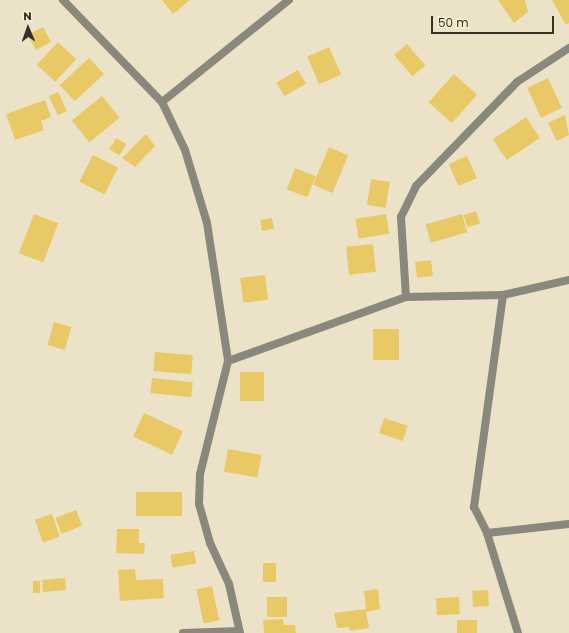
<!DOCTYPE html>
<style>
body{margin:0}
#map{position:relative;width:569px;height:633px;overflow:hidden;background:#ebe2c7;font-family:Poppins,sans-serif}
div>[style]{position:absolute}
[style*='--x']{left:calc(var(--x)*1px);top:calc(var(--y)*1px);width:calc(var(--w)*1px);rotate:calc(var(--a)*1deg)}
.building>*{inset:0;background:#e9c966;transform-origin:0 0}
.minor>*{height:8px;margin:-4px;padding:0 4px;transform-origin:4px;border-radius:4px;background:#8a877c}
.tertiary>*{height:8px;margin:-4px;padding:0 4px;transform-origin:4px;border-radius:4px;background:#8a877c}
span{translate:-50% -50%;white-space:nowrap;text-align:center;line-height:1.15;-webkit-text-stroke:3px #f8efd4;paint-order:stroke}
.north{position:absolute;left:8px;top:8px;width:40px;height:40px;-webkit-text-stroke:3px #f8efd4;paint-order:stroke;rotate:358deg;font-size:11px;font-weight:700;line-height:16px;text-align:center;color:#353127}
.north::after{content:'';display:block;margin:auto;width:14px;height:18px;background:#353127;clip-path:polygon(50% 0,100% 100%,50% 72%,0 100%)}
.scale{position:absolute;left:431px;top:16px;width:123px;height:18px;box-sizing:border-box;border:2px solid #353127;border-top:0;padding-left:5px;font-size:12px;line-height:14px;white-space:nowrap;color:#353127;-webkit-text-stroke:3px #f8efd4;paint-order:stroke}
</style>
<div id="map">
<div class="building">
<div style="clip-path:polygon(162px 0,190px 0,173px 14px)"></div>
<div style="clip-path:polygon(498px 0,525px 0,528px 12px,514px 23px)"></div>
<div style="clip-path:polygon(552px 0,569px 0,569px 23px,566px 25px)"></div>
<div style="left:43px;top:27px;width:17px;height:17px;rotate:62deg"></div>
<div style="left:58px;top:42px;width:25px;height:31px;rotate:43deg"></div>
<div style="left:407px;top:44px;width:28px;height:17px;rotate:49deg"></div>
<div style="left:329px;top:47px;width:30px;height:24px;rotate:66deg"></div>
<div style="left:89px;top:58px;width:22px;height:40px;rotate:47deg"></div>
<div style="left:298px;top:70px;width:16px;height:25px;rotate:60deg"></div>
<div style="left:454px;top:74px;width:31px;height:38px;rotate:42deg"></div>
<div style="left:548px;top:78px;width:33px;height:23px;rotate:65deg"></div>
<div style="left:58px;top:92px;width:21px;height:10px;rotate:65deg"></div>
<div style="left:102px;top:96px;width:28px;height:39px;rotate:51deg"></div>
<div style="clip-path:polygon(45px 100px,51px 117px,41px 121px,44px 130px,15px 140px,6px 114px)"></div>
<div style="clip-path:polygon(565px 115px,569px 135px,557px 141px,548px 123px)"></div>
<div style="left:526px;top:117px;width:25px;height:40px;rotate:56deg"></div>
<div style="clip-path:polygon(146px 134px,155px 146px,135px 167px,122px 158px)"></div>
<div style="left:116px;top:138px;width:12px;height:13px;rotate:31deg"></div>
<div style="left:329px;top:147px;width:21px;height:41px;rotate:23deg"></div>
<div style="left:93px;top:155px;width:28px;height:30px;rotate:27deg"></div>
<div style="left:467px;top:156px;width:24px;height:20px;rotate:66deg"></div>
<div style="left:295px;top:168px;width:22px;height:23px;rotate:21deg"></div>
<div style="left:371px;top:179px;width:19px;height:26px;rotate:9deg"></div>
<div style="left:476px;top:211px;width:13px;height:13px;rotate:72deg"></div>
<div style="left:34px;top:214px;width:26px;height:42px;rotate:21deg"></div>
<div style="left:386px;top:214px;width:20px;height:31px;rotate:81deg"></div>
<div style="left:462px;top:214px;width:19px;height:38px;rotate:74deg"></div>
<div style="left:272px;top:218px;width:11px;height:12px;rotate:80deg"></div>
<div style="left:373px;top:244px;width:28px;height:27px;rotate:84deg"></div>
<div style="left:431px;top:260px;width:16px;height:16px;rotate:83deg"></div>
<div style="left:265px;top:275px;width:25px;height:25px;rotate:83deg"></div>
<div style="left:54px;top:322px;width:18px;height:24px;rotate:16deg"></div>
<div style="left:373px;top:329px;width:26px;height:31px"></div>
<div style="left:155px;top:352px;width:38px;height:19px;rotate:5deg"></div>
<div style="left:240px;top:372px;width:24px;height:29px"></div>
<div style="left:152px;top:378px;width:41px;height:15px;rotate:6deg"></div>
<div style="left:144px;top:413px;width:43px;height:26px;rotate:25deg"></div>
<div style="left:384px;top:418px;width:25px;height:16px;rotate:18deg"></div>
<div style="left:228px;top:449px;width:34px;height:23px;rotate:10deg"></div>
<div style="left:136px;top:492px;width:46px;height:24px"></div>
<div style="left:76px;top:510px;width:17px;height:22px;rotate:69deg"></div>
<div style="left:52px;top:514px;width:24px;height:18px;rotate:71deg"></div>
<div style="clip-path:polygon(117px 529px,139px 529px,139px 543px,145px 543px,144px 554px,116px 553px)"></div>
<div style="left:194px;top:551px;width:13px;height:24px;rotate:81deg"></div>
<div style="left:263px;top:563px;width:13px;height:19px"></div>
<div style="clip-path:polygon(135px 569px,136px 580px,163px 579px,164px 598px,120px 601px,118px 570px)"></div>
<div style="left:65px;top:578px;width:12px;height:23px;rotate:85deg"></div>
<div style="left:33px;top:581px;width:7px;height:12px"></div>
<div style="left:212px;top:586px;width:35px;height:16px;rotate:78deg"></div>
<div style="clip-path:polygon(378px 589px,380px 609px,366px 612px,369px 628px,350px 631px,349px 627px,337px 628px,334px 613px,366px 609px,364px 591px)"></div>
<div style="left:488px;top:590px;width:16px;height:16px;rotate:86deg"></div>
<div style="left:267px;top:597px;width:20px;height:20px"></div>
<div style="left:459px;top:597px;width:17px;height:23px;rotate:87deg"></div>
<div style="clip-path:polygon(283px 619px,284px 625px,295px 625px,296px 633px,264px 633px,263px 620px)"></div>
<div style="left:477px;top:620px;width:13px;height:20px;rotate:90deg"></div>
</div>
<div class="minor">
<div style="--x:162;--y:102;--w:163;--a:-38.8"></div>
<div style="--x:503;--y:295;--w:214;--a:97.8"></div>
<div style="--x:474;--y:507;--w:29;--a:63"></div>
<div style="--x:487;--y:533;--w:105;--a:72.8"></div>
<div style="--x:406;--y:297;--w:97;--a:-1.2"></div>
<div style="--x:503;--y:295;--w:68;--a:-12.8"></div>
<div style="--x:228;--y:361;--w:189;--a:-19.8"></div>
<div style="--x:406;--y:297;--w:80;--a:-93.6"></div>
<div style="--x:401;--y:217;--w:34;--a:-64"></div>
<div style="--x:416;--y:186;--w:145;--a:-45.8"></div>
<div style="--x:517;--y:82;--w:62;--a:-33.2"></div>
<div style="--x:487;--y:533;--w:82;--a:-6.3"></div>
<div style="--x:183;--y:633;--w:56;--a:-2"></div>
</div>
<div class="tertiary">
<div style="--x:63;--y:0;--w:142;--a:45.9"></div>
<div style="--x:162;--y:102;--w:53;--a:64.4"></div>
<div style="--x:185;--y:150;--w:76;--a:73.2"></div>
<div style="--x:207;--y:223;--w:140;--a:81.3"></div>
<div style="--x:228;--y:361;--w:116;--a:103.9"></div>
<div style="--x:200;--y:474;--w:30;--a:92"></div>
<div style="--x:199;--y:504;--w:41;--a:74.2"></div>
<div style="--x:210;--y:543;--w:45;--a:65.1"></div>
<div style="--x:229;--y:584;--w:50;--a:77.3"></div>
</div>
<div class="north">N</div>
<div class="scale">50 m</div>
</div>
